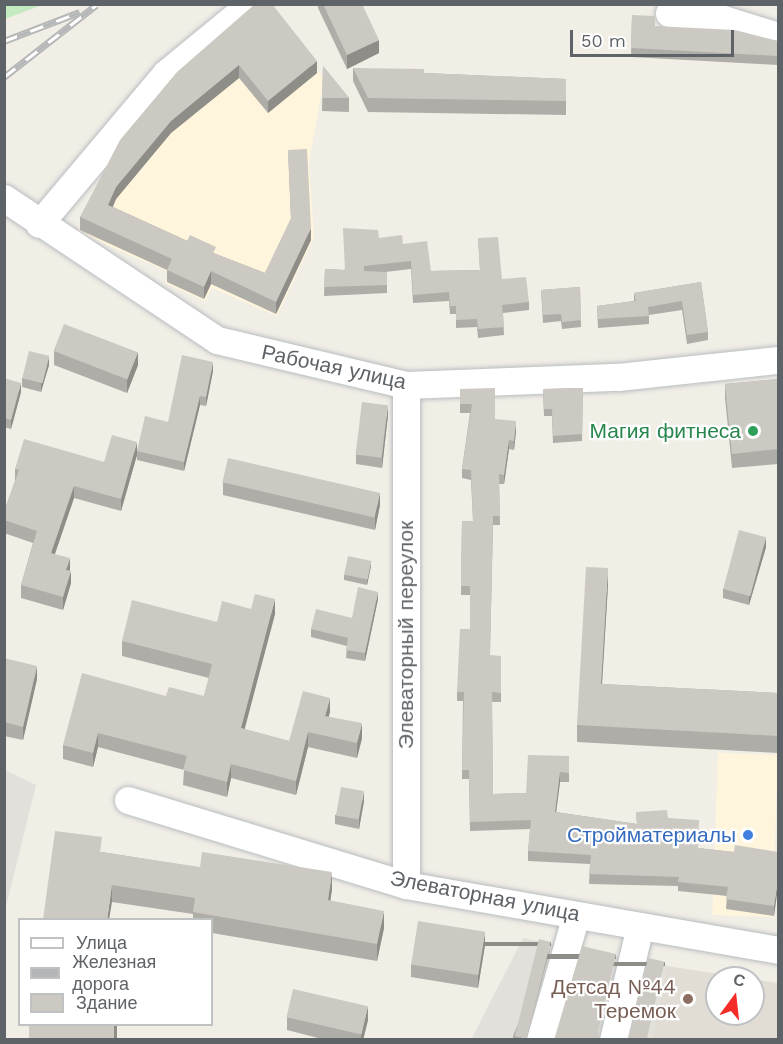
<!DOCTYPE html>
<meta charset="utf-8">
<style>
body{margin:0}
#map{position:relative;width:783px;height:1044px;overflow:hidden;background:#f1eee6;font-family:"Work Sans",sans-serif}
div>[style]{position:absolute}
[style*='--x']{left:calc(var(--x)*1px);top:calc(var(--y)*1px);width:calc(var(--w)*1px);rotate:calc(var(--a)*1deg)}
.commercial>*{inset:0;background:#fff5dd;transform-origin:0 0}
.industrial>*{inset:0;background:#e2e0db}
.education>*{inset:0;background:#e1ddd5}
.green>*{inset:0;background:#c4eac2}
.roads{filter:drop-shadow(0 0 2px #b9bcc1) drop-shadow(0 0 2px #b9bcc1)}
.minor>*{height:27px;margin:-13.5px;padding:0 13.5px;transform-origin:13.5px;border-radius:13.5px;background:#fff}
.rail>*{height:7px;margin-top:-3.5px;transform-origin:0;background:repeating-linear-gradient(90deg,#fff 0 14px,#b5b6b7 0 28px);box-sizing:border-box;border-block:2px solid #b5b6b7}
.wall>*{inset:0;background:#afada8}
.shaded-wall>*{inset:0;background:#8f8d88;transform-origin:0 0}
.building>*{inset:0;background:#ccc9c3;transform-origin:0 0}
.dots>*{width:16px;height:16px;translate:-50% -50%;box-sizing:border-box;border:3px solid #fff;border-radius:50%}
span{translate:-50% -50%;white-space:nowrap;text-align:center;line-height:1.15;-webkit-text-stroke:4.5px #fff;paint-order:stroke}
.street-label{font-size:21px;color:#5e6368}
.leisure-label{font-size:21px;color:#27864d}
.right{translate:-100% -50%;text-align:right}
.shop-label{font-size:21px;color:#366cbe}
.education-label{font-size:21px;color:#785e54}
.frame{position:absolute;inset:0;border:6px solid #5e6368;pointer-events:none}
.legend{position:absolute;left:18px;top:918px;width:195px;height:108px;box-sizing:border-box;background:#fff;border:2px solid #bfc1c3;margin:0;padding:8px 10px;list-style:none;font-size:18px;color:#5e6368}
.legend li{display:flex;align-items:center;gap:12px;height:30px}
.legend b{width:30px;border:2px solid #bfc1c3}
.north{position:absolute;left:705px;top:966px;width:60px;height:60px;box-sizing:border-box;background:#fff;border:2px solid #bfc1c3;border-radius:50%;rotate:15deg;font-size:16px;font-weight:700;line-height:24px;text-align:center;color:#5e6368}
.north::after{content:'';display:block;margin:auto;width:21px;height:27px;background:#f42c29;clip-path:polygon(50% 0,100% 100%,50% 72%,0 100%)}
.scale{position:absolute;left:570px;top:30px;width:164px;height:27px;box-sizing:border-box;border:3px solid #5e6368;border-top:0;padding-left:8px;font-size:18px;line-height:21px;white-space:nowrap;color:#5e6368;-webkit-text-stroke:4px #fff;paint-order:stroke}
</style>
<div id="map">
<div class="commercial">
<div style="clip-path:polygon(265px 5px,324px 78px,309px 162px,314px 237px,277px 316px,212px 288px,205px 301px,165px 283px,169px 272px,77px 232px,96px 190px)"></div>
<div style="left:718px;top:753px;width:60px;height:162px;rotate:2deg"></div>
</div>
<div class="industrial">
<div style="clip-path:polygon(5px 770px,36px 785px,5px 911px)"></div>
<div style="clip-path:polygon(523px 938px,667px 966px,651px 1039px,471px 1040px)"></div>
</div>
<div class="education">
<div style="clip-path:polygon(667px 966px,745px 978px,717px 978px,717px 1014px,753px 1014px,753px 979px,778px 983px,778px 1039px,651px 1040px)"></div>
</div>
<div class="green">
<div style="clip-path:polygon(5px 4px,42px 4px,42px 5px,5px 19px)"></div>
</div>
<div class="roads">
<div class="minor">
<div style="--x:669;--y:13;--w:54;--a:6.3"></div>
<div style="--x:723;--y:19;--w:58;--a:17.2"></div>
<div style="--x:4;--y:198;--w:256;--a:33.7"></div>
<div style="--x:217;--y:340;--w:194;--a:13.4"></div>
<div style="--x:406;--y:385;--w:212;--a:-2.2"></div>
<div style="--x:618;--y:377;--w:161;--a:-6.1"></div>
<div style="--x:39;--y:224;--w:197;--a:-49.9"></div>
<div style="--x:166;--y:73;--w:109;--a:-39.4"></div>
<div style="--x:406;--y:385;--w:500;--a:90"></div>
<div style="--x:128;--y:800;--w:291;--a:17"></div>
<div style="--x:406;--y:885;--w:378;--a:9.9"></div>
<div style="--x:540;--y:1040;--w:130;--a:-73.9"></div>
<div style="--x:613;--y:1040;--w:117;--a:-76.7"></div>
</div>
</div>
<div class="rail">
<div style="--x:4;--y:41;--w:81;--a:-20.9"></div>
<div style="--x:4;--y:77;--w:117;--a:-38"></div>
</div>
<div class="wall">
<div style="clip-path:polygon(255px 4px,317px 73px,268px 113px,239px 78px,171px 133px,116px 199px,113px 207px,216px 254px,265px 273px,291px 219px,288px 150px,311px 240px,276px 314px,211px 284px,204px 299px,167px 282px,167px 270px,80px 230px,80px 217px)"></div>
<div style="clip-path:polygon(318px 4px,362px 4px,379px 53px,347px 69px,318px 8px)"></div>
<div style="clip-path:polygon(632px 15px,655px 26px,778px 41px,778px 65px,631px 57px)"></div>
<div style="clip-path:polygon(323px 66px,349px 98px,349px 112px,322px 111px)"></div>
<div style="clip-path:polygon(353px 68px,424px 73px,566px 79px,566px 115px,368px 112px,353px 81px)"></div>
<div style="clip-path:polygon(379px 238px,403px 244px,431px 271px,480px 270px,478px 238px,502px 279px,529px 302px,529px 310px,503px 313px,504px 335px,478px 338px,477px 327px,456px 328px,456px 314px,450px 314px,449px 301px,413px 303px,411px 269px,385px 272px,387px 272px,387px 293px,324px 296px,325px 269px,344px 270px)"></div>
<div style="clip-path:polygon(701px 282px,708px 332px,708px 340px,687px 344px,682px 310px,649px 315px,649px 324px,598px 328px,597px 306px,634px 301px,634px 293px)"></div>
<div style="clip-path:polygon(580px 287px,581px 327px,562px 329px,561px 321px,543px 323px,541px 290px)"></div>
<div style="clip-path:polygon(54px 351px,138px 365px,127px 393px,54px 365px)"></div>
<div style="clip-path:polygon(49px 365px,41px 392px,22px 387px,22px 378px)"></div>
<div style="clip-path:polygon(213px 371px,206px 406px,200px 405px,184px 471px,137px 460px,137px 455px,121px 511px,74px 498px,55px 554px,70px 570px,71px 583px,63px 610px,21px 598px,21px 585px,33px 543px,4px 533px,4px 512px,15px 481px,15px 469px,104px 462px,137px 451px,168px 422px)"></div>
<div style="clip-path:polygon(4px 378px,21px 392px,11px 429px,4px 427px)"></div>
<div style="clip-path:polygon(778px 379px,778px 464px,732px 468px,725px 398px,725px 384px)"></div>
<div style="clip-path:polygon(583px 388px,582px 441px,553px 443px,552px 416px,544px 416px,543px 389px)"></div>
<div style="clip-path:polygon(460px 389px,495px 419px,516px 431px,514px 450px,509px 449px,504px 484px,499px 484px,500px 525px,493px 525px,490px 655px,501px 665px,501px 702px,492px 702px,493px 794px,526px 793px,569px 756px,569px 782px,560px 782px,556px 812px,637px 824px,636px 812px,668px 818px,699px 829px,698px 848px,734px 852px,778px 852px,774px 916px,726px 909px,727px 896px,678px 891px,678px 886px,589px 884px,590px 864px,528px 861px,528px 851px,530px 829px,470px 831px,469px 779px,462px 779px,463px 701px,457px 701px,457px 692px,470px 629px,470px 595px,461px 595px,462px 521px,473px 521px,471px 480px,462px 478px,462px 469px,470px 413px,460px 413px)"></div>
<div style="clip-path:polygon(388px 415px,382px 468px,356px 464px,356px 455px)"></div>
<div style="clip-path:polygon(223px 482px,380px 505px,375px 530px,223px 495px)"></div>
<div style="clip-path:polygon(766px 547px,749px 605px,723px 598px,723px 589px)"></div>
<div style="clip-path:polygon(371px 566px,367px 585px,344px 580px,344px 575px)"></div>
<div style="clip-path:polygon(608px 585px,602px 684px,778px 693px,778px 753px,577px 742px,577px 725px)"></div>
<div style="clip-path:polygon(378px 599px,365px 661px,346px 658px,347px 646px,311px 637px,311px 629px,352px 618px)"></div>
<div style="clip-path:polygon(275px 614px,244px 729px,289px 741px,330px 712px,328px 716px,362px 738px,357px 758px,308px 747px,296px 795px,231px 778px,227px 797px,183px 785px,184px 770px,98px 747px,93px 767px,63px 759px,63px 745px,166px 696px,204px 696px,209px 678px,122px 656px,122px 641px,217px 622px)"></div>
<div style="clip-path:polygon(4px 658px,37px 679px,23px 740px,4px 736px)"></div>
<div style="clip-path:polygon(364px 801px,359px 829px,335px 824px,335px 815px)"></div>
<div style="clip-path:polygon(102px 852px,332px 889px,330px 901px,384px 928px,377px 961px,212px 933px,212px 920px,193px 920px,193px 914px,112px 902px)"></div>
<div style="clip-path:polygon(485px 945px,478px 988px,411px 977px,411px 964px)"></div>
<div style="clip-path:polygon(551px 946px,526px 1040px,513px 1040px,513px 1036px)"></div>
<div style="clip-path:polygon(287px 1017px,368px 1020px,363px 1040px,326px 1040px,287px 1030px)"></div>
</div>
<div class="shaded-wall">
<div style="clip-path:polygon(379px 40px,379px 53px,347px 69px,347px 55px)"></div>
<div style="clip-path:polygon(317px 61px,317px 73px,268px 113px,268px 101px)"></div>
<div style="clip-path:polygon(239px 65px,239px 78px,171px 133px,116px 199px,108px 217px,108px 205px,116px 187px,171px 121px)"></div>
<div style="clip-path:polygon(311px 228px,311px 240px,276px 314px,276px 302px)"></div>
<div style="clip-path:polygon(211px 271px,211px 284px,204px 299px,204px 287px)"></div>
<div style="clip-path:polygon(138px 352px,138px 365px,127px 393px,127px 379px)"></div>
<div style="clip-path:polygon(49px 356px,49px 365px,41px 392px,41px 383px)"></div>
<div style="clip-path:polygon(213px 362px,213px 371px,206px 406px,206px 397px)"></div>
<div style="clip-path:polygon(21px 383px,21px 392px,11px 429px,11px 420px)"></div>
<div style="clip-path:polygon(200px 396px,200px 405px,184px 471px,184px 462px)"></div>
<div style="clip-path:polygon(388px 405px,388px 415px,382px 468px,382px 458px)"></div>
<div style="clip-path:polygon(516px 421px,516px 431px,514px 450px,514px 441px)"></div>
<div style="clip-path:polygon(509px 440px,509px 449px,504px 484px,504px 475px)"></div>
<div style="clip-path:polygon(137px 442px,137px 455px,121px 511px,121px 499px)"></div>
<div style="clip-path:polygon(74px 486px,74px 498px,51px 565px,51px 553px)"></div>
<div style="clip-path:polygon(380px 492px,380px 505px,375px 530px,375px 516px)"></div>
<div style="clip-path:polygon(766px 537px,766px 547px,749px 605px,749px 596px)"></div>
<div style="clip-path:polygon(70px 558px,70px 571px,66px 570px)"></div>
<div style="clip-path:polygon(371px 561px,371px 566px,367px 585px,367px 580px)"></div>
<div style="clip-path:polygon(608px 568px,608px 585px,601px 700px,601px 684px)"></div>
<div style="clip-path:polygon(71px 571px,71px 583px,63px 610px,63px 597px)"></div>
<div style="clip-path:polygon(378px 592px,378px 599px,365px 661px,365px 653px)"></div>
<div style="clip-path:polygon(275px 599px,275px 614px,241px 743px,241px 728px)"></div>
<div style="clip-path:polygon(37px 666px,37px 679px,23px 740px,23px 727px)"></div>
<div style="clip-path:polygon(330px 698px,330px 712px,325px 730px,325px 716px)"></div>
<div style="clip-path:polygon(362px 723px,362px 738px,357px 758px,357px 743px)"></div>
<div style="clip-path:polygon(308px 732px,308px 747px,296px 795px,296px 781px)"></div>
<div style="clip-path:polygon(98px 733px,98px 747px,93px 767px,93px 753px)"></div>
<div style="clip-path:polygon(231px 764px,231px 778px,227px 797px,227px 782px)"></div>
<div style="clip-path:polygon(560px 772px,560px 782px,555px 821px,555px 812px)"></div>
<div style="clip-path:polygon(364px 791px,364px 801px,359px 829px,359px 819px)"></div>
<div style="clip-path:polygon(332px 872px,332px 889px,328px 918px,328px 900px)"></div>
<div style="clip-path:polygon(778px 879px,778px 888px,774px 916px,774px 906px)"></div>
<div style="clip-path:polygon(112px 885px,112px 902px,109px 920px,107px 920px)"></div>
<div style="clip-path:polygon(384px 911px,384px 928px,377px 961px,377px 944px)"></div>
<div style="clip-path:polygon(485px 932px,485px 945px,478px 988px,478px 975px)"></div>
<div style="left:551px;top:942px;width:4px;height:101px;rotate:90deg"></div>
<div style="left:616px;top:954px;width:5px;height:80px;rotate:90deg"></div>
<div style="left:665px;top:962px;width:4px;height:80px;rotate:90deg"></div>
<div style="clip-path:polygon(368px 1006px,368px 1020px,363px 1040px,361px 1040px,361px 1034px)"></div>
<div style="left:114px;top:1024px;width:3px;height:16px"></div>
</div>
<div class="building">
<div style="clip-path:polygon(255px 4px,272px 4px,317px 61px,268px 101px,239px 65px,171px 121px,116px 187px,108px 205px,187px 241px,190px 235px,216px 247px,213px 253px,265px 273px,291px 218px,288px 150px,307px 149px,311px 228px,276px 302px,211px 271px,204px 287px,167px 270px,172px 259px,80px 217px,120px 140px,177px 72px)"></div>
<div style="clip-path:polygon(323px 4px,362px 4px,379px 40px,347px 55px)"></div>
<div style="clip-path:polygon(632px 15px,655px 16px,655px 26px,735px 30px,778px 41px,778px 56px,631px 48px)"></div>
<div style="clip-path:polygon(323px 66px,349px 98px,322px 98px)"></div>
<div style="clip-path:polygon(353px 68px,424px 69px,424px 73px,566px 79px,566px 101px,368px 98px)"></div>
<div style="clip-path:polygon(343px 228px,378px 230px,379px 238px,402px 235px,403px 244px,427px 241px,431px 271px,480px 270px,478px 238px,498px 237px,502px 279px,526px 277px,529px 302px,502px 305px,504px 327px,478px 329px,477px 319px,456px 320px,456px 306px,450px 306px,449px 292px,413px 295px,411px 261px,364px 266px,364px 271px,387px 272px,387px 285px,324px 287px,325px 269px,345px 270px)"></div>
<div style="clip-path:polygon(701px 282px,708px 332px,687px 335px,682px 301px,648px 307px,649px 316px,598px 319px,597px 306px,636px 301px,634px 293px)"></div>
<div style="clip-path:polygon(580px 287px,581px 320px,562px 322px,561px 314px,543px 315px,541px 290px)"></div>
<div style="left:64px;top:324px;width:79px;height:29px;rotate:21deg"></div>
<div style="left:29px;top:351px;width:21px;height:28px;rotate:14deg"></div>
<div style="clip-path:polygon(182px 355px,213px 362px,206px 397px,200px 396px,184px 462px,137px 451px,145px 416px,168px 422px)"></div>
<div style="clip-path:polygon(4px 378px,21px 383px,11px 420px,4px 418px)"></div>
<div style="clip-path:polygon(778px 379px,778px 449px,732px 454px,725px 384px)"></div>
<div style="clip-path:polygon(495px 388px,495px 419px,516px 421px,514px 441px,509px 440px,504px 475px,499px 474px,500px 516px,493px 516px,490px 655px,501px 656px,501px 693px,492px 692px,493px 794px,526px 793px,528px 755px,569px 756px,569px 773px,560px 772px,555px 812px,637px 824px,636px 812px,667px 810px,668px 818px,699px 820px,698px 848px,734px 852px,735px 845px,778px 852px,778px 879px,774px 906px,726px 899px,728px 887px,678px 882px,679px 877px,589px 874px,591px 855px,528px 851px,531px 820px,470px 822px,469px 770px,462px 770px,464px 692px,457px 692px,460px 629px,470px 629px,470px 586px,461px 586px,461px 567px,462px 521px,473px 521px,471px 470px,462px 469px,472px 404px,460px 404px,460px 389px)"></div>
<div style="clip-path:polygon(583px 388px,582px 434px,553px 436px,552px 409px,544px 409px,543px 389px)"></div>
<div style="left:362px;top:402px;width:26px;height:53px;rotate:7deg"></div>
<div style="clip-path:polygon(112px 435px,137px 442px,121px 499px,74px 486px,51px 553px,70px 558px,66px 570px,71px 571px,63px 597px,21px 585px,37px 531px,4px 520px,4px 512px,19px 470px,15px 469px,24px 439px,104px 462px)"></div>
<div style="left:228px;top:458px;width:156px;height:25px;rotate:13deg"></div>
<div style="left:739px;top:530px;width:28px;height:61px;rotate:15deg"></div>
<div style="left:348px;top:556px;width:24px;height:19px;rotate:12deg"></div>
<div style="clip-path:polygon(586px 567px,608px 568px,601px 684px,778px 693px,778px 736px,577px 725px)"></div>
<div style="clip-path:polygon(358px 587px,378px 592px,365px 653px,346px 650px,348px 638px,311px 629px,316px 609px,352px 618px)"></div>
<div style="clip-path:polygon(255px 594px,275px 599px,241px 728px,289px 741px,303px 691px,330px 698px,325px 716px,362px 723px,357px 743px,308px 732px,296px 781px,231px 764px,227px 782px,183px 770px,187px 756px,98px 733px,93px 753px,63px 745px,82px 673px,166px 696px,169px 687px,204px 696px,212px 664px,122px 641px,132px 600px,217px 622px,222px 601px,251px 609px)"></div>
<div style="clip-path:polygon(4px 658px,37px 666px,23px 727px,4px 722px)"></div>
<div style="left:341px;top:787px;width:23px;height:29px;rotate:10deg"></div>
<div style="clip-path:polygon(55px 831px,102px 837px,100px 852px,200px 867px,202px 852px,332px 872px,328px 900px,384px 911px,377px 944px,193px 912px,195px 898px,112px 885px,107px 920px,43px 920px)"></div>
<div style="left:418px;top:921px;width:68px;height:44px;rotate:9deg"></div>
<div style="left:539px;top:939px;width:12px;height:100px;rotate:14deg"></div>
<div style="clip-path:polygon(582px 946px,616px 954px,598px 1032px,600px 1040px,554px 1040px)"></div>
<div style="left:648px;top:958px;width:17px;height:84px;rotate:13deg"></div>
<div style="left:293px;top:989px;width:77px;height:29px;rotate:13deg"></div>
<div style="left:29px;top:1024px;width:85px;height:16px"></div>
</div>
<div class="dots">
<div style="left:753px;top:431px;background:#2e9e5b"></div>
<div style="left:748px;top:835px;background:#3f7fe0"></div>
<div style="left:688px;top:999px;background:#8d6e63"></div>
</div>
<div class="street-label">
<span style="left:334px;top:367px;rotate:12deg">Рабочая улица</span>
<span style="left:406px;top:635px;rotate:-90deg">Элеваторный переулок</span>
<span style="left:485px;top:896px;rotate:11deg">Элеваторная улица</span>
</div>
<div class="leisure-label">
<span class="right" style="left:741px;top:431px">Магия фитнеса</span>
</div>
<div class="shop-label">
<span class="right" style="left:736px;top:835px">Стройматериалы</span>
</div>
<div class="education-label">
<span class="right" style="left:676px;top:999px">Детсад №44<br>Теремок</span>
</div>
<div class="frame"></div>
<ul class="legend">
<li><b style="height:8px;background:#fff"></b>Улица</li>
<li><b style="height:8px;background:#b5b6b7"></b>Железная дорога</li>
<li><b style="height:16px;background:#ccc9c3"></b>Здание</li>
</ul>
<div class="north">С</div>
<div class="scale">50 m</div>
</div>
